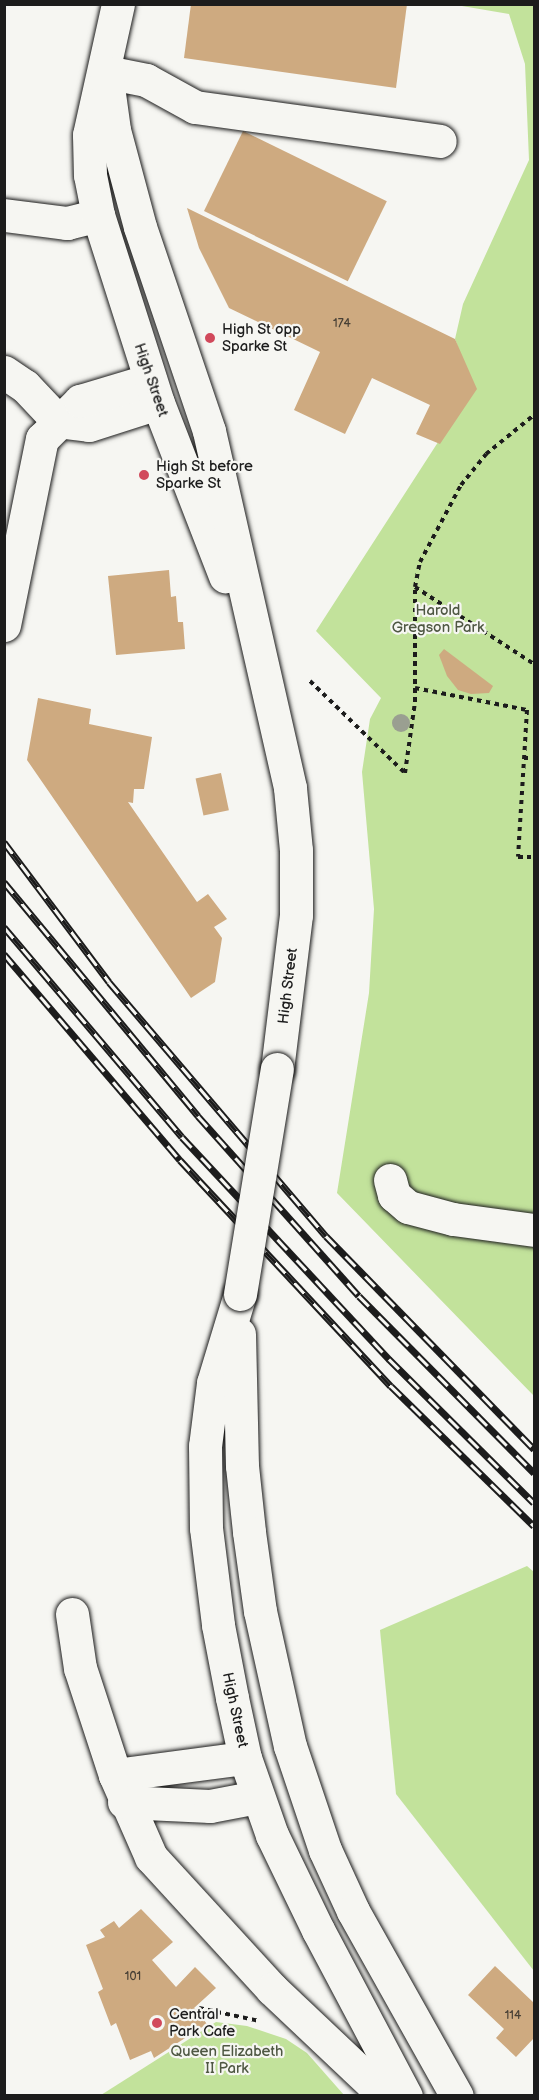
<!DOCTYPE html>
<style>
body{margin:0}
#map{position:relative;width:539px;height:2100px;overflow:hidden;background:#f6f6f2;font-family:"Balsamiq Sans",sans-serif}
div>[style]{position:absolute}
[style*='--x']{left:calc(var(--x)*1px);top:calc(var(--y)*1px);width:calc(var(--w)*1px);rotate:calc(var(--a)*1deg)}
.green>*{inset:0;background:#c2e29b}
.building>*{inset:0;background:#ceaa80;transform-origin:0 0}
.path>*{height:4px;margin-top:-2px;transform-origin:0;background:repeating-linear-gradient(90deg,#1c1c1c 0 4.5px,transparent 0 9px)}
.roads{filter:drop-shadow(0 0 2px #1c1c1c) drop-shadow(0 0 2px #1c1c1c)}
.minor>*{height:33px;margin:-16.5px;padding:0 16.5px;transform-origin:16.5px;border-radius:16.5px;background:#f6f6f2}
.major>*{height:33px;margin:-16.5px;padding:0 16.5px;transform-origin:16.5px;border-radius:16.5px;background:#f6f6f2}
.rail>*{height:7px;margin-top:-3.5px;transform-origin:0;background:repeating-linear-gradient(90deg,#f6f6f2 0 14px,#1c1c1c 0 28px);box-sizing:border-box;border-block:2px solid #1c1c1c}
.bridges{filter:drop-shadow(0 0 2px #1c1c1c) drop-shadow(0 0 2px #1c1c1c)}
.major-bridge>*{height:33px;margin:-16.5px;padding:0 16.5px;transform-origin:16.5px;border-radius:16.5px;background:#f6f6f2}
.trees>*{width:18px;height:18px;margin:-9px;border-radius:50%;background:#9a9f91}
.dots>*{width:16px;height:16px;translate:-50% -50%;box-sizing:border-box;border:3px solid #f6f6f2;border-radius:50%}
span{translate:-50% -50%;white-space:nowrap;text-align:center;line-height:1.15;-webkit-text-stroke:4.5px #f6f6f2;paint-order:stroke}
.number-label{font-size:12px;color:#484035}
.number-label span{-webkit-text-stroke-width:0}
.poi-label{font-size:15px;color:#1c1c1c}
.left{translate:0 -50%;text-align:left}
.street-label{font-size:15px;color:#1c1c1c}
.park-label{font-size:15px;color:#4e5742}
.frame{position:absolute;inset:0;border:6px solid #1c1c1c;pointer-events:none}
</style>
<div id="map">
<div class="green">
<div style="clip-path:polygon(456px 5px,534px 5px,534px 1396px,337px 1193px,369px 993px,374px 909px,362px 772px,370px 719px,381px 698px,316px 631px,473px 388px,455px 339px,463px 304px,529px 160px,525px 64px,509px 14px)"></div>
<div style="clip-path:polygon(527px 1566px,534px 1572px,534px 1971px,396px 1794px,380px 1630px)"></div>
<div style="clip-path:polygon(216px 2022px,247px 2026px,286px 2039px,307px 2053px,344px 2095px,101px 2095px)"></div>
</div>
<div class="building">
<div style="clip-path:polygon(191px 4px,407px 4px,396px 88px,184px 58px)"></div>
<div style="left:243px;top:131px;width:160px;height:89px;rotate:26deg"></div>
<div style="clip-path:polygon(187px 208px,455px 339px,477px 389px,440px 444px,416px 434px,430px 405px,372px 378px,345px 434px,294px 410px,320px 352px,229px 308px,199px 248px)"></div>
<div style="clip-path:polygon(169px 570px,171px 597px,176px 596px,178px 622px,183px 622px,185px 649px,116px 655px,108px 576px)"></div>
<div style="clip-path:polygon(444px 649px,493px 686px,489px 693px,471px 694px,458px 690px,447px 676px,439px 655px)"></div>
<div style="clip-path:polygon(38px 698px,91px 709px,89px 724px,152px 737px,144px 789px,134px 789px,133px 803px,128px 802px,197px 902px,208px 894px,227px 919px,214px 927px,222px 938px,215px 982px,191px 998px,27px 760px)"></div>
<div style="left:221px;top:773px;width:38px;height:26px;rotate:78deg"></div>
<div style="clip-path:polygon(141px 1909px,173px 1942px,152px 1960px,176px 1987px,195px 1967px,216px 1988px,194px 2008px,207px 2024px,154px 2058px,151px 2051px,130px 2060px,116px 2023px,111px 2026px,98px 1992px,103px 1989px,86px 1945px,105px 1937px,100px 1930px,114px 1921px,119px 1928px)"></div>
<div style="clip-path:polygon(495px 1966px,534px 2003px,534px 2038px,516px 2057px,496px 2038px,504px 2029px,468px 1995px)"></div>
</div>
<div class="path">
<div style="--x:415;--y:587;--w:142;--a:32.9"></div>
<div style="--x:310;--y:681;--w:132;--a:44.1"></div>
<div style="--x:405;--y:773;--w:72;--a:-82"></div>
<div style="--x:415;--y:702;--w:115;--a:-90"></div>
<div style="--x:415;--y:587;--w:25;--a:-79"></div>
<div style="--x:420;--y:562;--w:87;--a:-62"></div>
<div style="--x:461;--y:485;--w:40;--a:-51"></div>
<div style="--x:486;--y:454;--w:62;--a:-39.1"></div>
<div style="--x:415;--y:688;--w:114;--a:11.1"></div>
<div style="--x:527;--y:710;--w:147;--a:93.5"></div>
<div style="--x:518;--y:857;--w:16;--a:0"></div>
<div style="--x:524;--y:758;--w:10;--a:0"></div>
<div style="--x:199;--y:2008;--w:61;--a:12.2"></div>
</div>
<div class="roads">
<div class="minor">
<div style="--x:106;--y:72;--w:41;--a:11.3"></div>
<div style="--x:146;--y:80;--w:56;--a:28.9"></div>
<div style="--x:195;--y:107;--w:247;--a:7.9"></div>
<div style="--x:4;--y:215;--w:64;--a:7.2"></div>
<div style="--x:67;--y:223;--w:32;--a:-14"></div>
<div style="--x:4;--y:372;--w:25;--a:34"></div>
<div style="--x:25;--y:386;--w:48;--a:46.7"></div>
<div style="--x:58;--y:421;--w:31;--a:7"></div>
<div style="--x:89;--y:425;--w:72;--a:-17.7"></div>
<div style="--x:4;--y:625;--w:190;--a:-78.5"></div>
<div style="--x:42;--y:439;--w:54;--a:-45"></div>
<div style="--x:80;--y:401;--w:73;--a:-16.7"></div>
<div style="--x:390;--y:1180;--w:16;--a:75"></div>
<div style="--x:394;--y:1195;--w:18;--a:41"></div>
<div style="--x:408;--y:1207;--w:47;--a:14.9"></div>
<div style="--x:453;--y:1219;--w:82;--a:7.7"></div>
<div style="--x:72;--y:1614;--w:55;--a:81.6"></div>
<div style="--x:80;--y:1668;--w:113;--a:71.9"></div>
<div style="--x:115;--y:1775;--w:90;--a:66.3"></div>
<div style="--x:151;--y:1857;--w:179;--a:47.5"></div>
<div style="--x:272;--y:1989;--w:156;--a:43.4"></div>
<div style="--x:115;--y:1775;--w:131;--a:-7.5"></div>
<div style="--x:124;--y:1802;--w:86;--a:2.7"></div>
<div style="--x:210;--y:1806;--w:48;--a:-10.8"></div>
</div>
<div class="major">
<div style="--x:118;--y:4;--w:134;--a:102.5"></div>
<div style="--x:89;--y:135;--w:40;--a:88.6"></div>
<div style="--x:90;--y:175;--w:41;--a:78.7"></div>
<div style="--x:98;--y:215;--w:197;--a:72.3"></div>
<div style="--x:158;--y:403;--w:186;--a:68.8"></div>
<div style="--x:106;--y:72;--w:59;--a:82.1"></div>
<div style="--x:114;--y:130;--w:100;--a:75"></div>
<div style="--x:140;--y:227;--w:215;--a:71.3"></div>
<div style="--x:209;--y:431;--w:366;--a:77.2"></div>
<div style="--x:290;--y:788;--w:62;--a:84.5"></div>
<div style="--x:296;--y:850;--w:65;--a:90"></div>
<div style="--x:296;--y:915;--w:155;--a:97"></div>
<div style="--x:240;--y:1294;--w:93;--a:106.9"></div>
<div style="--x:213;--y:1383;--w:64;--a:97.2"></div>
<div style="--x:205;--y:1446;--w:82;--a:89.3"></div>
<div style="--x:206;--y:1528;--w:98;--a:82.9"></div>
<div style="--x:218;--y:1625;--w:74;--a:79.1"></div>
<div style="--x:232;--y:1698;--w:61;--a:77.8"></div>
<div style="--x:245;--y:1758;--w:82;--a:70.7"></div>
<div style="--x:272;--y:1835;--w:106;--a:64.2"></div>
<div style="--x:318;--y:1930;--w:188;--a:62.1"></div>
<div style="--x:239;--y:1334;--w:132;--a:88.7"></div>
<div style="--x:242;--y:1466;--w:66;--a:83.9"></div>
<div style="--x:249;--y:1532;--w:80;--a:82.1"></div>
<div style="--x:260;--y:1611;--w:138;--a:77.5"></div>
<div style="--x:290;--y:1746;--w:110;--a:71.4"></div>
<div style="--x:325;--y:1850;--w:67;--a:65.3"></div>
<div style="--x:353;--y:1911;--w:212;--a:60.7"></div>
</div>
</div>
<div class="rail">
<div style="--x:4;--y:842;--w:175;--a:53.1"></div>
<div style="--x:109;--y:982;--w:334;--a:49.5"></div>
<div style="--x:326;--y:1236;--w:298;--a:45.7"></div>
<div style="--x:4;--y:882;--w:304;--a:50.3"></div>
<div style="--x:198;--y:1116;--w:241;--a:48.2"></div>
<div style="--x:359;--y:1296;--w:249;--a:45.3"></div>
<div style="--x:4;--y:927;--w:275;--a:49.7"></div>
<div style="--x:182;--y:1137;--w:304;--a:47"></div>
<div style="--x:389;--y:1359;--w:204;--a:44.8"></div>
<div style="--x:4;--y:954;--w:271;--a:49.5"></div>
<div style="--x:180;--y:1160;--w:309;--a:47"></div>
<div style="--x:391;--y:1386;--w:200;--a:44.4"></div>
</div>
<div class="bridges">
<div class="major-bridge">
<div style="--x:240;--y:1294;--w:228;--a:-80.7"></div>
</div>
</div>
<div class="trees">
<div style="left:401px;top:723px"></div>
</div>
<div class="dots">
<div style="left:210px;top:338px;background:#d1495b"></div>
<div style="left:144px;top:475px;background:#d1495b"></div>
<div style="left:157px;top:2023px;background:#d1495b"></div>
</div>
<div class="number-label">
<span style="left:342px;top:324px">174</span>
<span style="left:133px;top:1977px">101</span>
<span style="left:513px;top:2016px">114</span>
</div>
<div class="poi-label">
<span class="left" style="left:222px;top:338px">High St opp<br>Sparke St</span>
<span class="left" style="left:156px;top:475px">High St before<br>Sparke St</span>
<span class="left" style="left:169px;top:2023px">Central<br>Park Cafe</span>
</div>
<div class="street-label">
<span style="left:151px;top:380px;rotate:71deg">High Street</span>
<span style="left:288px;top:986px;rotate:-83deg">High Street</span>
<span style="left:235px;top:1710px;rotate:78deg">High Street</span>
</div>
<div class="park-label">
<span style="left:438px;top:619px">Harold<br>Gregson Park</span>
<span style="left:227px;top:2060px">Queen Elizabeth<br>II Park</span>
</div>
<div class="frame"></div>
</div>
